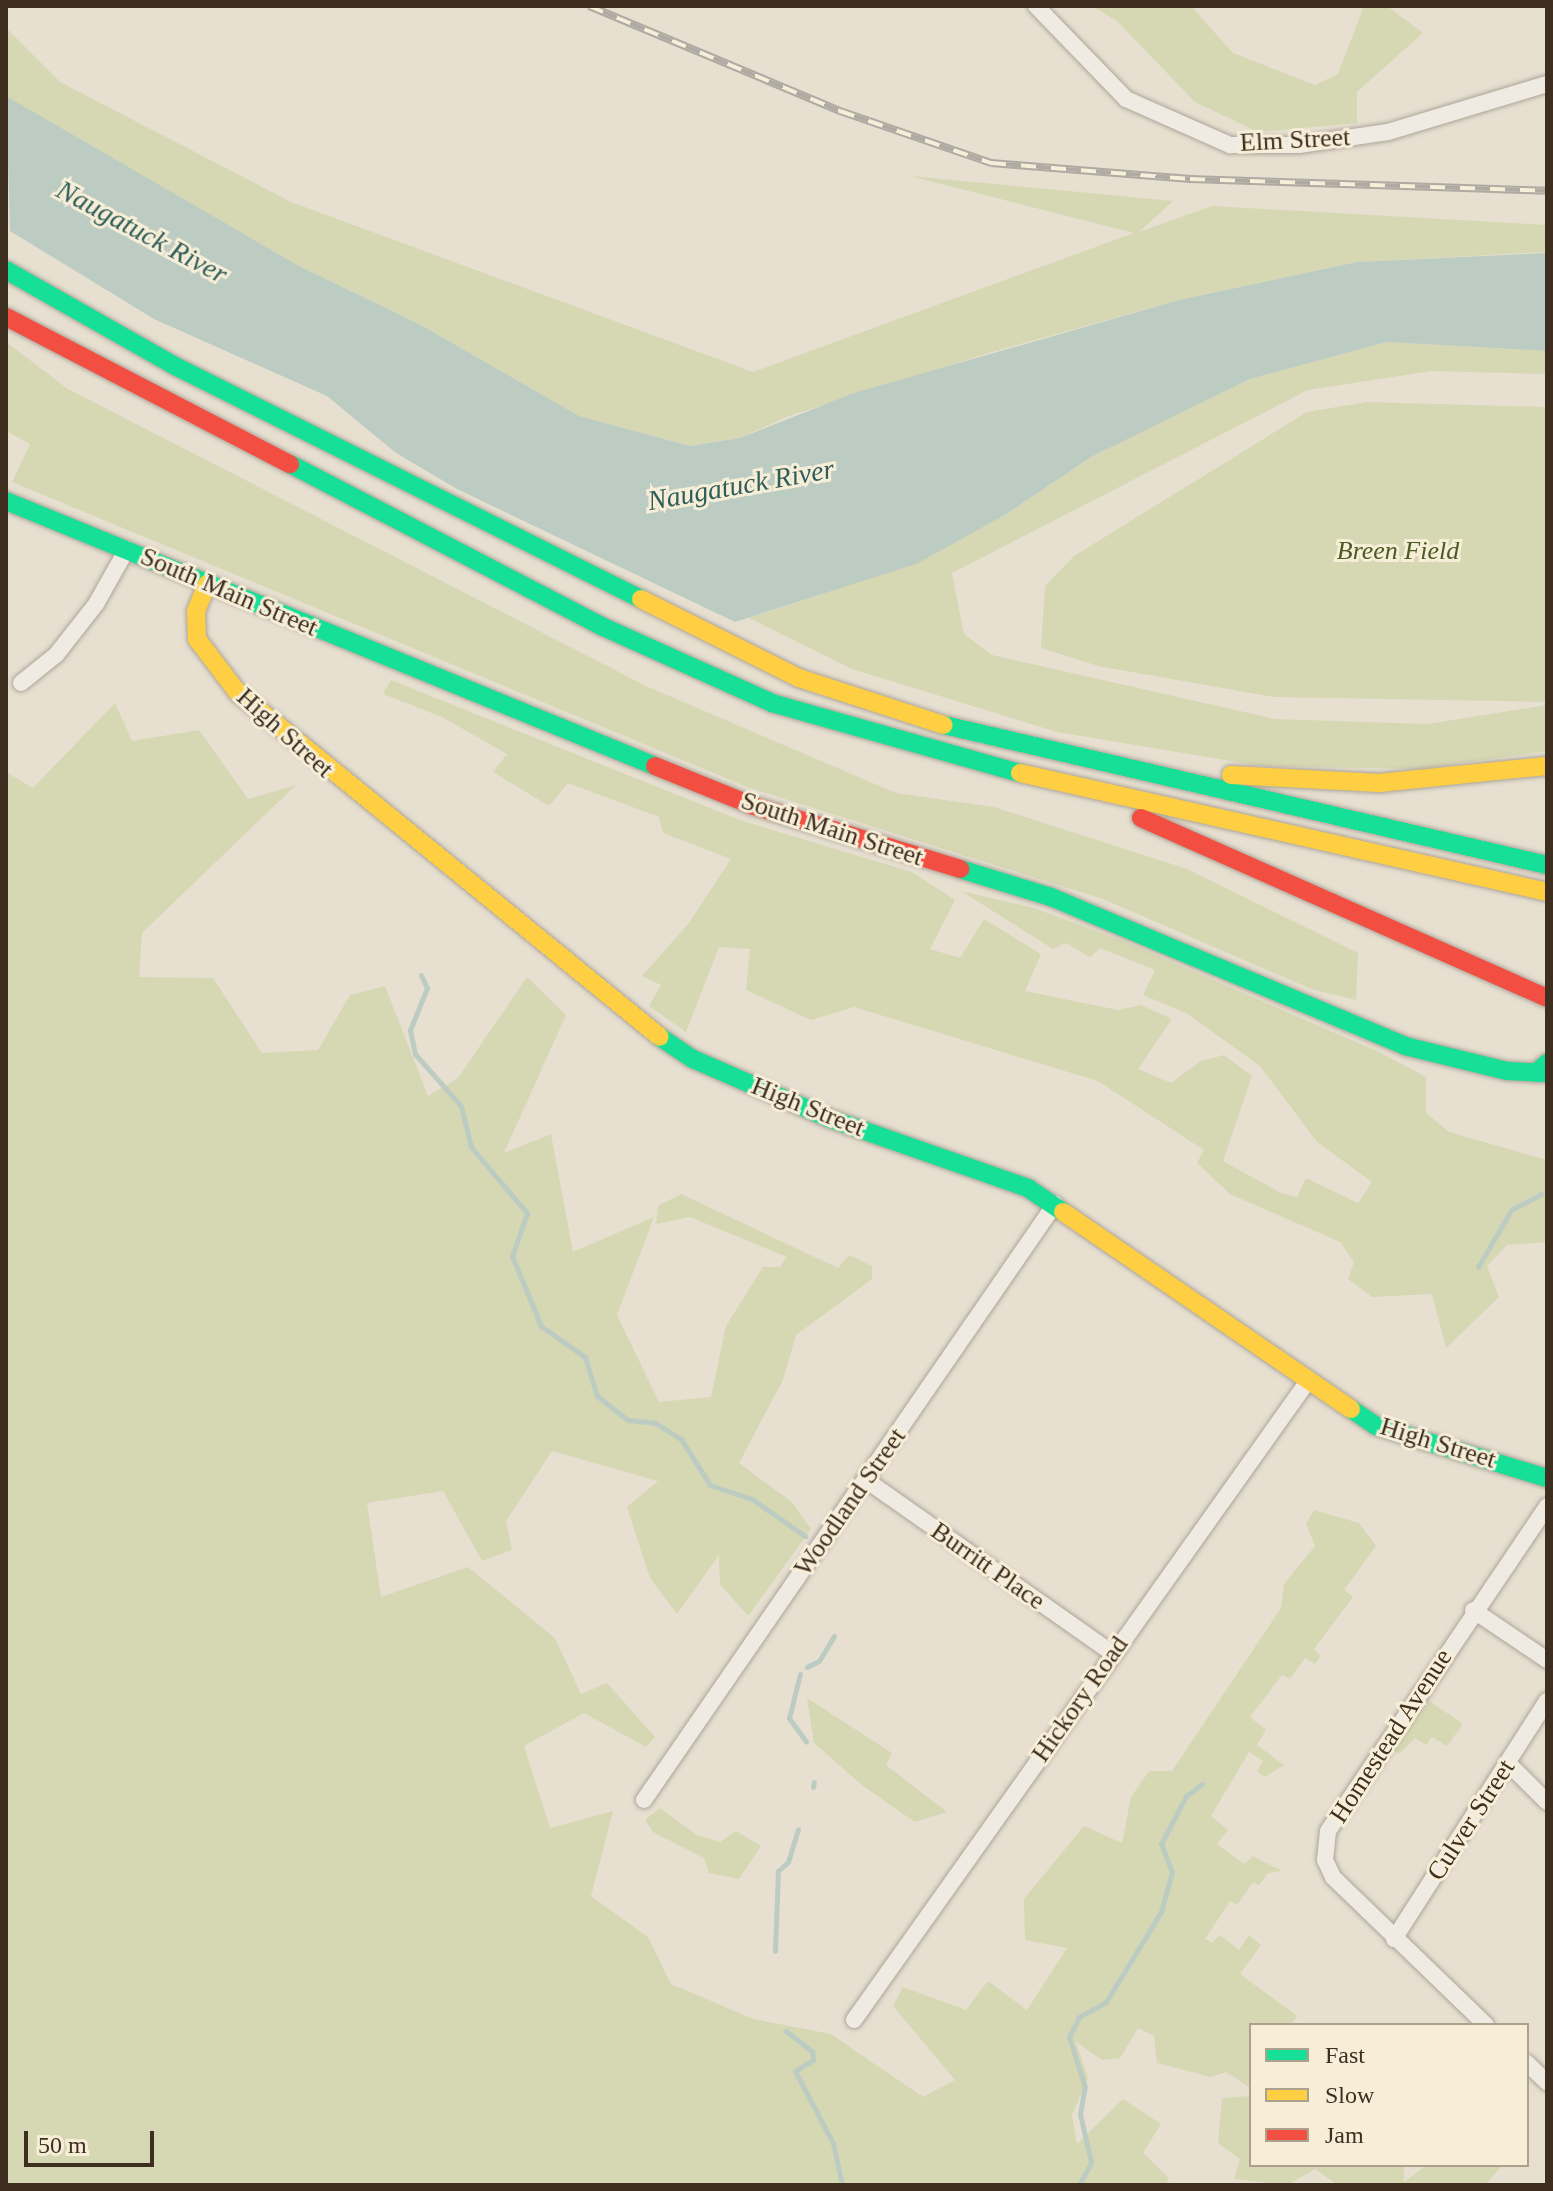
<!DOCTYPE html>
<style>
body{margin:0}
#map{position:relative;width:1553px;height:2191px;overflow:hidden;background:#e7e0d1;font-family:Georgia,serif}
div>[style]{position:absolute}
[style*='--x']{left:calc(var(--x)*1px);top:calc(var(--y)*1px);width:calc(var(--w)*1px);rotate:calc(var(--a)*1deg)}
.green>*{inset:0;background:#d6d7b3}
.water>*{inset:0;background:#bcccc2}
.stream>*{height:5px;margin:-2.5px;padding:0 2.5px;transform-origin:2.5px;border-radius:2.5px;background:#bcccc2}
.roads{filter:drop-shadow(0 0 2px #ada599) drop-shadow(0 0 2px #ada599)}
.street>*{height:16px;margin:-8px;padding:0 8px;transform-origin:8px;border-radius:8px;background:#efebe3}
.fast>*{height:18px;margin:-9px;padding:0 9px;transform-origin:9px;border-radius:9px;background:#16e098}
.slow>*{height:18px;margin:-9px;padding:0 9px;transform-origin:9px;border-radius:9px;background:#ffcf43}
.jam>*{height:18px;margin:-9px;padding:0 9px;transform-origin:9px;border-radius:9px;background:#f24e42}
.rail>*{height:8px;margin-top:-4px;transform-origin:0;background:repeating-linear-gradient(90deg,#f7eed8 0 15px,#afaaa2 0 30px);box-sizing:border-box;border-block:2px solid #afaaa2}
span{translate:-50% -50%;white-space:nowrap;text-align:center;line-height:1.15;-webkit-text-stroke:6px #f7eed8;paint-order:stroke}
.street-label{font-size:26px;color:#3d2e20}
.park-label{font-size:26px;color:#4d5a26;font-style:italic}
.water-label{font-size:28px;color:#2f5d5a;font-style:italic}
.frame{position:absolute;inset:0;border:8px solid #3d2e20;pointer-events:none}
.legend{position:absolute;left:1249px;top:2023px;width:280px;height:144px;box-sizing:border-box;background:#f7eed8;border:2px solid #ada18e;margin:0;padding:10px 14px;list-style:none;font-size:24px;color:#3d2e20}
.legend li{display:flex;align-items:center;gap:16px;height:40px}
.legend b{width:40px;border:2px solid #ada18e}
.scale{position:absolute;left:24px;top:2131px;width:130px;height:36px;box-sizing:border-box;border:4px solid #3d2e20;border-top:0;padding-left:10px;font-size:24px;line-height:28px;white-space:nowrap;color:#3d2e20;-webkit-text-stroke:6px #f7eed8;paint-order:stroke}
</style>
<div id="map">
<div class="green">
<div style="clip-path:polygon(1092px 6px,1191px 6px,1233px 53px,1315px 85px,1338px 74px,1364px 6px,1387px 6px,1423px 33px,1357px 92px,1357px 123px,1258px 132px,1195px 102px,1117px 21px)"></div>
<div style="clip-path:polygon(6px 28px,60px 82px,291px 202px,753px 372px,1134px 233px,910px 176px,1173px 201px,1139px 232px,1212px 206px,1547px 225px,1547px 252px,1357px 262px,1179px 300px,992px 352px,789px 416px,740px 438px,690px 446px,579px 416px,421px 325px,299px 266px,13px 102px,6px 95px)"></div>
<div style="clip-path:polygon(6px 342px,68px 389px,646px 686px,896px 793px,994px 807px,1187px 869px,1358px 953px,1356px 1000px,1311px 989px,1103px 899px,750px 788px,12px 482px,30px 444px,6px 431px)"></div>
<div style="clip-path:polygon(1387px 342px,1547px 351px,1547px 374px,1432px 371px,1308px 390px,952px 573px,964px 634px,992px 655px,1275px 719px,1428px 724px,1547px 705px,1547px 751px,1421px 769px,1261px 766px,1057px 732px,852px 669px,749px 618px,916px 563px,1005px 515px,1091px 457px,1250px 379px)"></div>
<div style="clip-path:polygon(1367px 402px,1547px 407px,1547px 702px,1273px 697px,1098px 666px,1041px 648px,1045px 586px,1074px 556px,1307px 412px)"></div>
<div style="clip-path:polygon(391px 680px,740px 820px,912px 872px,955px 900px,930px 949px,960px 958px,984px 919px,1041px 954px,1025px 991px,1118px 1010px,1141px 1005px,1172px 1019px,1138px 1069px,1171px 1083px,1201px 1061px,1224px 1055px,1252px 1076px,1223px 1161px,1281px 1193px,1297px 1197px,1306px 1178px,1358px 1203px,1372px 1182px,1317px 1142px,1260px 1066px,1186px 1013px,1143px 995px,1155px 970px,1100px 948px,1090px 957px,1066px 943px,1053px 949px,961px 891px,1034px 908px,1123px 941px,1379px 1052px,1426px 1077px,1426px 1113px,1449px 1132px,1547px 1160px,1547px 1242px,1507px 1245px,1487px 1266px,1499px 1297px,1446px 1348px,1432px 1294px,1372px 1297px,1348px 1279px,1354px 1262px,1340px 1242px,1230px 1194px,1197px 1163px,1204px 1150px,1098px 1081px,854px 1007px,811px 1020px,746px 990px,750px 949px,719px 947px,686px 1032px,649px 1006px,661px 985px,642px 976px,689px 923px,731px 859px,663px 833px,659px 817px,568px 783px,549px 806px,493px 772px,507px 754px,442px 717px,383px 694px)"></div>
<div style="clip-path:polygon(115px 703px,132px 741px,199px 730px,248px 799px,296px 785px,142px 933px,139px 977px,213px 978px,262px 1053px,318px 1050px,350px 995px,385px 986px,428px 1096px,458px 1078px,527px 977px,566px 1015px,504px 1153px,551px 1134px,573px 1252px,654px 1217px,617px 1315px,659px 1402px,711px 1397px,726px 1326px,763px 1267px,780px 1267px,787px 1257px,690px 1217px,656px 1224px,658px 1206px,681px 1194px,838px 1268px,849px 1255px,872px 1266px,872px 1279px,796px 1335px,783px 1380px,739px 1463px,792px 1502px,811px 1529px,748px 1616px,720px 1584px,719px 1555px,677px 1614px,650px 1578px,627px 1507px,658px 1481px,552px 1451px,506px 1521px,512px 1550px,482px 1561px,443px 1491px,367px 1503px,381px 1597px,468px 1567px,555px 1638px,581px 1694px,607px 1683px,655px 1737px,646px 1747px,584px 1713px,524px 1746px,550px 1828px,613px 1811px,591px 1896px,648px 1937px,671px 1984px,753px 2019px,831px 2034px,923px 2097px,955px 2080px,893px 2006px,903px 1987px,966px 2010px,988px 1981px,1027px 2010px,1067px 1948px,1025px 1940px,1024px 1899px,1084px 1826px,1122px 1843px,1131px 1797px,1149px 1771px,1172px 1771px,1281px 1608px,1284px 1584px,1315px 1546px,1306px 1524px,1314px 1510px,1359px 1523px,1376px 1546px,1344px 1590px,1353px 1597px,1314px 1649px,1321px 1656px,1315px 1664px,1305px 1658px,1290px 1679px,1282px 1675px,1250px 1717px,1266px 1730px,1257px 1745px,1284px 1765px,1265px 1777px,1257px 1771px,1263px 1761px,1249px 1752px,1211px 1816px,1228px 1830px,1217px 1844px,1244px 1864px,1253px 1856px,1282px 1871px,1268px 1873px,1259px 1885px,1253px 1882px,1237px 1905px,1230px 1901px,1205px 1939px,1212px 1943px,1220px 1935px,1239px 1950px,1249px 1935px,1261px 1945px,1240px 1974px,1297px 2016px,1291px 2025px,1251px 2025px,1251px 2088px,1226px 2072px,1211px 2077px,1157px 2063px,1154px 2036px,1138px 2028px,1120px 2058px,1102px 2060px,1076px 2042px,1088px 2078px,1072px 2115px,1077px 2144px,1123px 2099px,1161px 2124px,1143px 2153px,1169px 2178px,1166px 2185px,6px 2185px,6px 772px,33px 788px)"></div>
<div style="clip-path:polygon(807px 1698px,892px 1753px,886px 1765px,947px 1812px,915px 1822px,863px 1786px,814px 1743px)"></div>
<div style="clip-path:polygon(1428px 1700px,1463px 1724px,1447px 1746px,1432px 1737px,1426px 1745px,1415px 1738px,1399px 1754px,1393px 1751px)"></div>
<div style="clip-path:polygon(660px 1808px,697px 1835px,720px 1842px,736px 1831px,761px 1846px,739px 1879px,709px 1873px,704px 1858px,653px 1832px,645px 1820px)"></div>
<div style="clip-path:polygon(1251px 2096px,1251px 2165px,1404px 2165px,1404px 2182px,1427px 2165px,1503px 2165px,1485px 2185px,1338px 2185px,1315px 2169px,1287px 2185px,1234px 2179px,1240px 2159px,1218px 2143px,1222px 2098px)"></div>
</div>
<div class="water">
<div style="clip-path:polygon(6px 96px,299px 266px,421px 325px,579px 416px,690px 446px,740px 438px,854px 393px,1179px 300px,1357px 262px,1547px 253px,1547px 351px,1387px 342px,1250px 379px,1091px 457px,1005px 515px,916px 564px,735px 622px,457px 489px,396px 453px,327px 396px,154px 319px,10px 231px)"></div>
</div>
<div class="stream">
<div style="--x:421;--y:975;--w:14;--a:65"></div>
<div style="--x:427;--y:988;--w:45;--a:112"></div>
<div style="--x:410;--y:1030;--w:25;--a:78"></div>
<div style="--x:415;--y:1054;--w:69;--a:48.5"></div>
<div style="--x:461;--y:1106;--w:42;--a:76.3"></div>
<div style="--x:471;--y:1147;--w:87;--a:49.7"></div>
<div style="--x:527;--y:1213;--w:46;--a:109.2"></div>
<div style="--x:512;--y:1256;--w:76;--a:67.5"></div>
<div style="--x:541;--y:1326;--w:54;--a:35.2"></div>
<div style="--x:585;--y:1357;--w:41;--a:72.9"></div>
<div style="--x:597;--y:1396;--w:39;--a:38"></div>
<div style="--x:628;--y:1420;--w:27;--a:6"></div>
<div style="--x:655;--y:1423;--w:31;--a:32"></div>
<div style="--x:681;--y:1439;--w:54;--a:57.8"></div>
<div style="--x:710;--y:1485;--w:44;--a:18.4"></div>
<div style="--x:752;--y:1499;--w:65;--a:34.9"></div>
<div style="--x:1478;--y:1267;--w:66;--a:-59.9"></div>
<div style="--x:1511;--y:1210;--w:34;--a:-28"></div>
<div style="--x:807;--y:1667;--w:13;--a:-27"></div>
<div style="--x:819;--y:1661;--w:29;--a:-59"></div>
<div style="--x:800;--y:1674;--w:45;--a:104"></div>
<div style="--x:789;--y:1718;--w:29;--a:54"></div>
<div style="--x:813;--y:1787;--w:5;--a:-79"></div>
<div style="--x:775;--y:1951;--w:80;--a:-87.9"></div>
<div style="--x:778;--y:1871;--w:13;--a:-42"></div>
<div style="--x:788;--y:1862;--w:34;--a:-73"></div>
<div style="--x:786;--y:2031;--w:33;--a:38"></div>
<div style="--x:812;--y:2051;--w:9;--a:84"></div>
<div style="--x:813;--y:2060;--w:21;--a:149"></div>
<div style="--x:795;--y:2071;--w:81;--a:62.2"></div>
<div style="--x:833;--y:2143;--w:43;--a:77.9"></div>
<div style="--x:1079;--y:2185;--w:26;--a:-62"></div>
<div style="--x:1091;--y:2162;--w:49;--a:-102.9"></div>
<div style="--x:1080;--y:2114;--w:27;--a:-80"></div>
<div style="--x:1085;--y:2087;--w:52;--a:-107.7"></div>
<div style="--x:1069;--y:2037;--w:22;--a:-63"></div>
<div style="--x:1079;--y:2017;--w:31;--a:-29"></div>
<div style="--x:1106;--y:2002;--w:105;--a:-58.6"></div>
<div style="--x:1161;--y:1912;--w:41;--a:-74.6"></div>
<div style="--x:1172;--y:1872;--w:30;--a:-111"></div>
<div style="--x:1161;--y:1844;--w:54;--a:-62.5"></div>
<div style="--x:1186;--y:1796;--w:20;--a:-37"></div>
</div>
<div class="roads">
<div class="street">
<div style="--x:1036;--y:6;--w:129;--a:45.9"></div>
<div style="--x:1126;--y:99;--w:114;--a:23.9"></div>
<div style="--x:1230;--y:145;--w:69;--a:0"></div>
<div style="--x:1299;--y:145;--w:90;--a:-8.3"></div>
<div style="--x:1388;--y:132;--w:166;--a:-16.8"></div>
<div style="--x:21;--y:683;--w:45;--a:-38.7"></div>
<div style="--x:56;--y:655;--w:65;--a:-51.9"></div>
<div style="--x:96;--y:604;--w:63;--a:-60.6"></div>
<div style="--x:866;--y:1480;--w:299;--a:35.1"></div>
<div style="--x:1473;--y:1610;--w:89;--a:34"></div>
<div style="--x:1508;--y:1763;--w:55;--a:45"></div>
<div style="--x:644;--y:1800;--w:724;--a:-55.41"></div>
<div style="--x:1394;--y:1939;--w:283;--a:-57.3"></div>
<div style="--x:854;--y:2020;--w:784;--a:-54.61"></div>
<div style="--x:1486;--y:2025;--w:213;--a:-136"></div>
<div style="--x:1333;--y:1877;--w:19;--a:-115"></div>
<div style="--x:1325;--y:1860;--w:29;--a:-84"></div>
<div style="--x:1328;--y:1831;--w:392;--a:-56"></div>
<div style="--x:1527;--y:2063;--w:28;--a:44"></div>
</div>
<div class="fast">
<div style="--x:6;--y:270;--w:194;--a:29.6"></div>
<div style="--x:175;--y:366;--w:521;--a:26.57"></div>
<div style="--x:290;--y:464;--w:351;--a:27.5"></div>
<div style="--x:601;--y:626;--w:188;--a:24.2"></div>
<div style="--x:772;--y:703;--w:258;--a:15.8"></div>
<div style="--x:6;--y:501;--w:701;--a:22.21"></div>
<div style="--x:944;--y:725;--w:619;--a:13.07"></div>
<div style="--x:960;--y:869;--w:95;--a:17.1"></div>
<div style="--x:1051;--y:897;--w:384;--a:22.8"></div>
<div style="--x:1405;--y:1046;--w:105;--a:13.8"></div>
<div style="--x:1507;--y:1071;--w:40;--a:2.9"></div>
<div style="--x:660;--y:1037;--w:40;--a:34"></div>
<div style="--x:693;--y:1059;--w:147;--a:23.6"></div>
<div style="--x:828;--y:1118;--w:212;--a:19.3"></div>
<div style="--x:1028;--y:1188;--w:42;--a:34.4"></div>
<div style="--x:1536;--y:1073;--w:15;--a:-42"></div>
<div style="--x:1351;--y:1409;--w:30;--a:34"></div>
<div style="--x:1376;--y:1426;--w:179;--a:16.9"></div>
</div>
<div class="slow">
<div style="--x:207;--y:584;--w:29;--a:112"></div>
<div style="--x:196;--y:611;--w:28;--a:88"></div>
<div style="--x:197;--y:639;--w:68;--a:52.8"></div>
<div style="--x:238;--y:693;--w:544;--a:39.19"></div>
<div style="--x:641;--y:599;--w:177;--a:26.6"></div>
<div style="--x:799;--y:678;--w:152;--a:18"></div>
<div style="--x:1020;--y:773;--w:540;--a:12.72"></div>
<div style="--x:1231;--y:775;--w:148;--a:3.1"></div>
<div style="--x:1379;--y:783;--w:169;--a:-5.8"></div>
<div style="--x:1063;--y:1212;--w:349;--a:34.4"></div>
</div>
<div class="jam">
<div style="--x:6;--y:317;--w:320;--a:27.4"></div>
<div style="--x:655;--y:766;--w:104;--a:22.1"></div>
<div style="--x:751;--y:805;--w:219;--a:17"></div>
<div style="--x:1141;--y:818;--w:444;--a:23.9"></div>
</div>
</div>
<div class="rail">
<div style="--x:589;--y:6;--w:272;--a:22.7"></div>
<div style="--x:840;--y:111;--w:160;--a:19"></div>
<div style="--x:991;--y:163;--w:200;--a:4.6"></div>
<div style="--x:1190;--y:179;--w:357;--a:1.9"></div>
</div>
<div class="street-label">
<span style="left:1295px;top:140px;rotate:-3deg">Elm Street</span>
<span style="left:229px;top:592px;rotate:23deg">South Main Street</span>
<span style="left:285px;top:733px;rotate:42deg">High Street</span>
<span style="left:832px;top:829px;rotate:18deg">South Main Street</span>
<span style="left:808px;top:1107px;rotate:22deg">High Street</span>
<span style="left:1438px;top:1443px;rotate:17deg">High Street</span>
<span style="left:850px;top:1502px;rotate:-55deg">Woodland Street</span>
<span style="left:988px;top:1566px;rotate:35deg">Burritt Place</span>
<span style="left:1080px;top:1699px;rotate:-55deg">Hickory Road</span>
<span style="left:1391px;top:1736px;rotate:-57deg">Homestead Avenue</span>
<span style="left:1471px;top:1820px;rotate:-57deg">Culver Street</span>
</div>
<div class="park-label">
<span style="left:1398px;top:551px">Breen Field</span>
</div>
<div class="water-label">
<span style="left:142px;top:232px;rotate:28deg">Naugatuck River</span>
<span style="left:741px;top:485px;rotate:-10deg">Naugatuck River</span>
</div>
<div class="frame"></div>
<ul class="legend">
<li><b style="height:10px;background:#16e098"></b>Fast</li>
<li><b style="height:10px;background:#ffcf43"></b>Slow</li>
<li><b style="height:10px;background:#f24e42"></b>Jam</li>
</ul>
<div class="scale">50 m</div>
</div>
